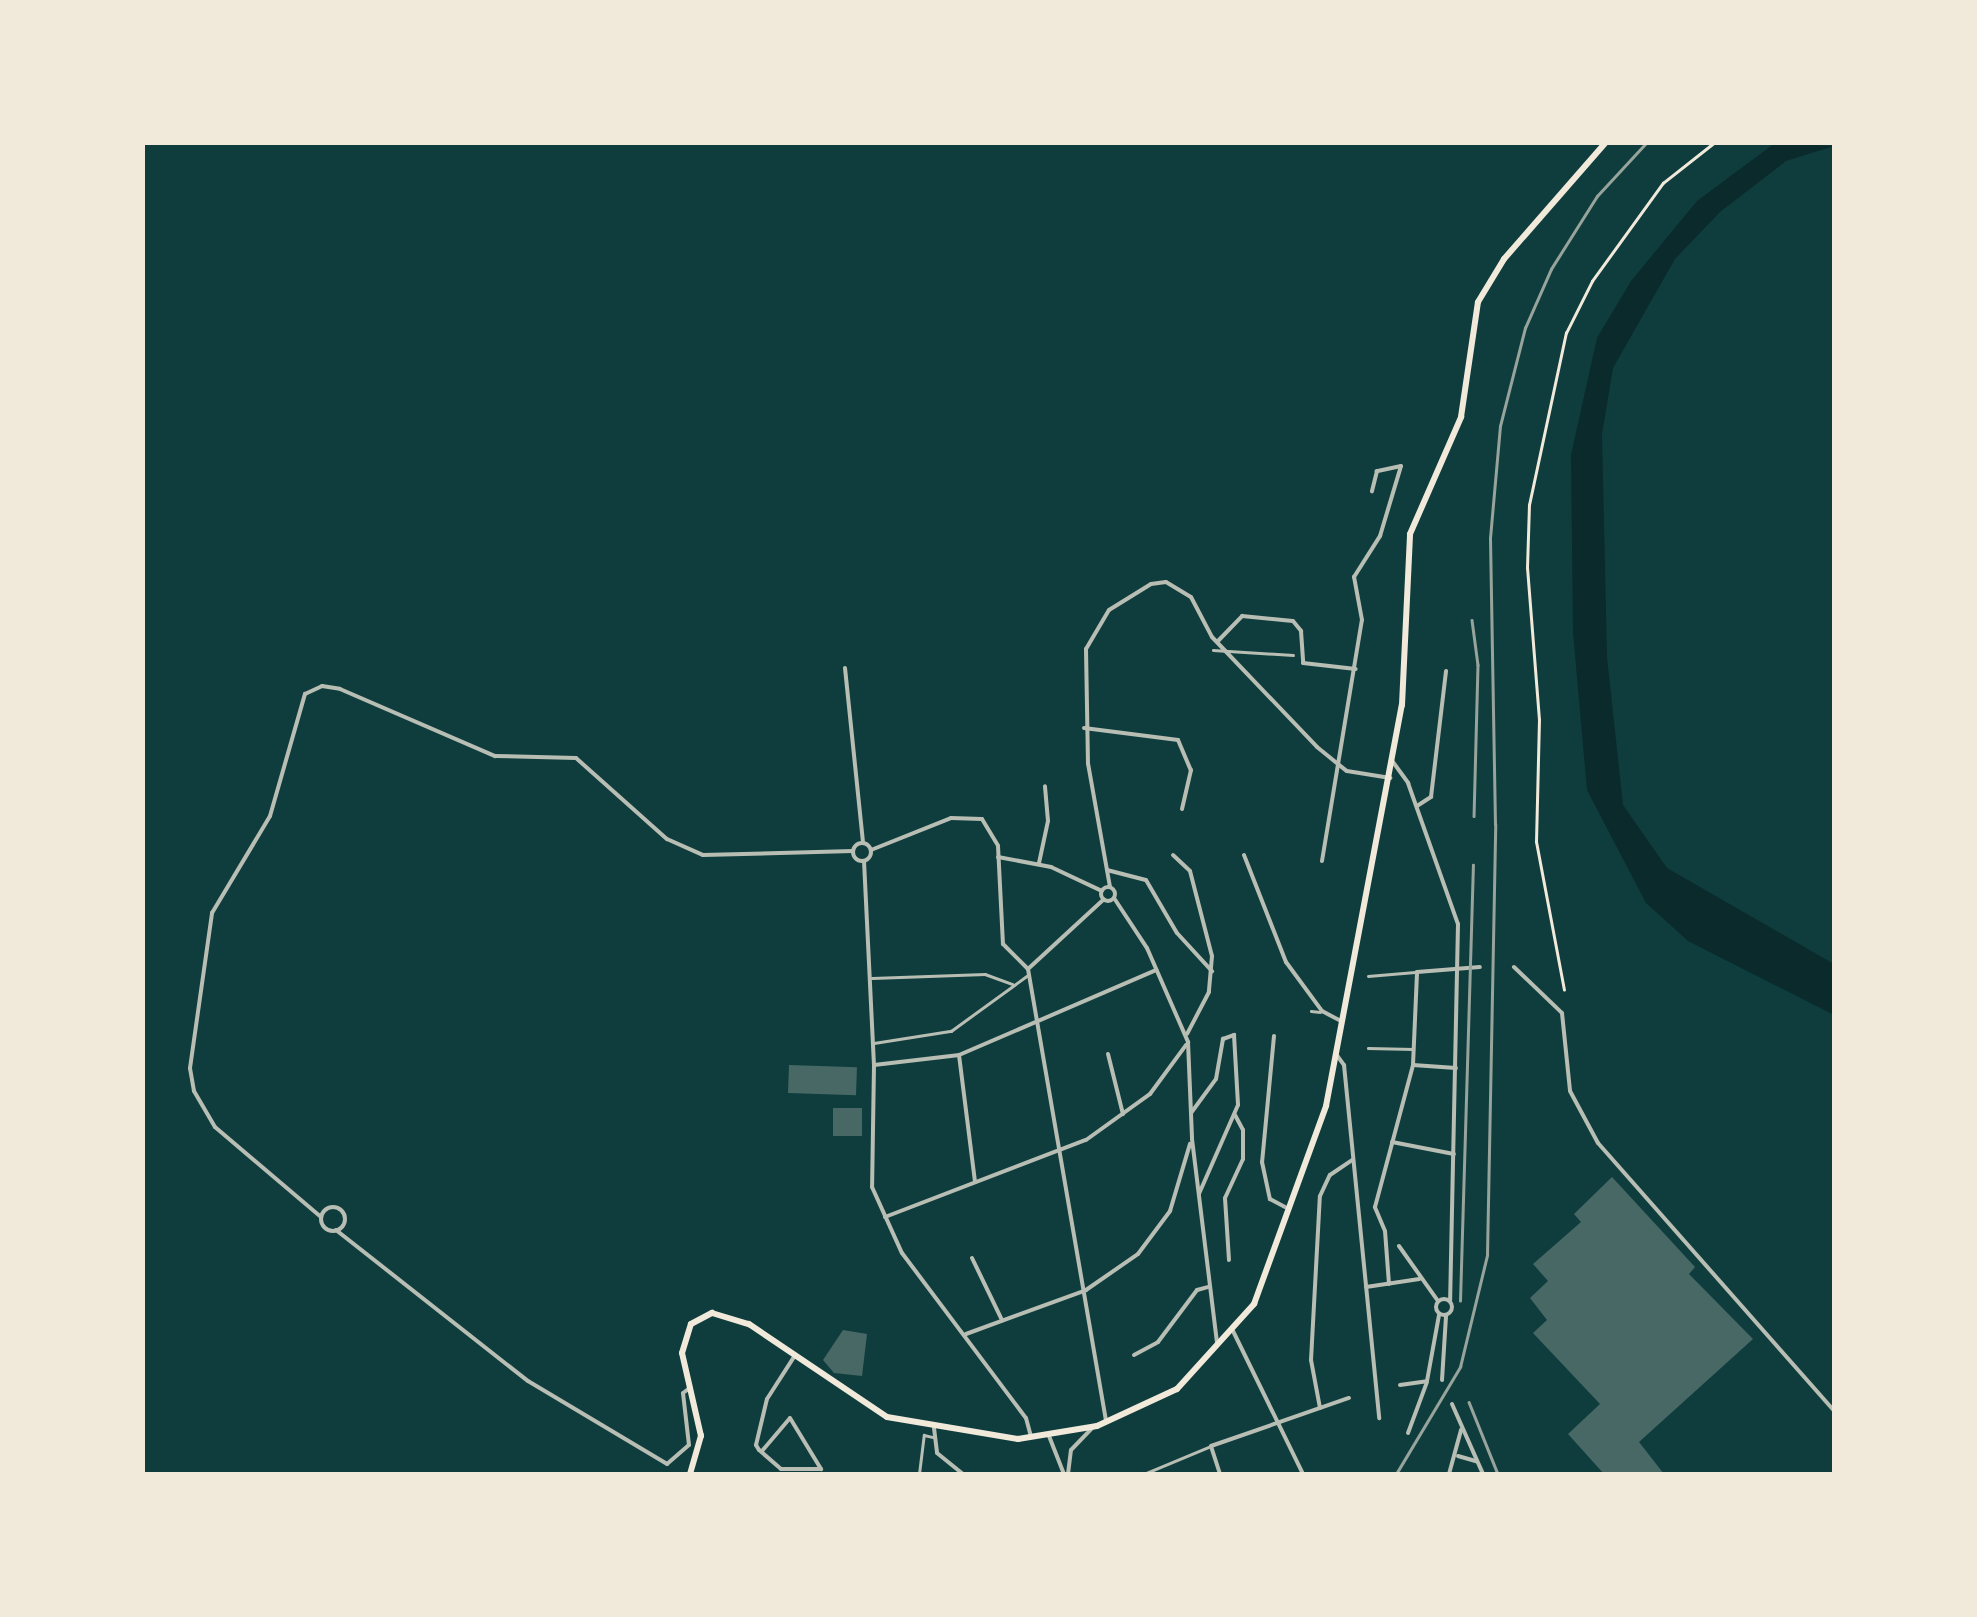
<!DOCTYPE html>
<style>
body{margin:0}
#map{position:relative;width:1977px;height:1617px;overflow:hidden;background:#0f3d3e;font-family:"Golos Text",sans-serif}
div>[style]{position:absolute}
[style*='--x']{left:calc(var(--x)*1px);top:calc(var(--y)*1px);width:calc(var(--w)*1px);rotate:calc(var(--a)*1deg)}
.water>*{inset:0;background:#0a2a2b}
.building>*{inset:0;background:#486865;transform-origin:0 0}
.path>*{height:2.5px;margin:-1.25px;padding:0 1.25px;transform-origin:1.25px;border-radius:1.25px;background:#f1e9da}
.pedestrian>*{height:2.5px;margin:-1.25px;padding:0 1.25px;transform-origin:1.25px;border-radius:1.25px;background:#b8beb3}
.minor>*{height:4px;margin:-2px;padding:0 2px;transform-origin:2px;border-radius:2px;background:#b8beb3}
.minor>.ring{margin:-2px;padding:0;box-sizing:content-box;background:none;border:4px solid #b8beb3;border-radius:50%}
.primary>*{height:6px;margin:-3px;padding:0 3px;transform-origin:3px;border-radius:3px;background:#f1e9da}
.rail>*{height:2.5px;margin:-1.25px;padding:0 1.25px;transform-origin:1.25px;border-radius:1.25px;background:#97a49c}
span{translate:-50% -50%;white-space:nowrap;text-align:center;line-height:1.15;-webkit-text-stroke:9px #f1e9da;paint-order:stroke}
.frame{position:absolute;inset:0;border:145px solid #f1e9da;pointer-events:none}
</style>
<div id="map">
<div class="water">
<div style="clip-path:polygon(1775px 143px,1834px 146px,1786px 161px,1720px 212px,1675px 259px,1613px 368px,1602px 434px,1607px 657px,1623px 805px,1667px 868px,1834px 964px,1834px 1015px,1688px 941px,1646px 903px,1587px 790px,1573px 633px,1571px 455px,1597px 338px,1631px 281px,1697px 201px)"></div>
</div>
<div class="building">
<div style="left:789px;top:1065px;width:68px;height:28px;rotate:2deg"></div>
<div style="left:833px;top:1108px;width:29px;height:28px"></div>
<div style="clip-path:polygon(1612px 1177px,1695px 1267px,1689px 1274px,1753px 1339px,1639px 1442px,1664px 1474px,1604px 1474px,1568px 1434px,1600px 1404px,1533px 1333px,1547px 1320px,1530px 1298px,1548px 1281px,1533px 1264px,1581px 1222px,1574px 1214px)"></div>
<div style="clip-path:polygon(843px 1330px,867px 1334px,862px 1376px,834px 1373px,823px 1360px)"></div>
</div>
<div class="path">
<div style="--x:1564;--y:990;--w:151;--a:-100.7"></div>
<div style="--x:1536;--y:842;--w:122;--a:-88.6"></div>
<div style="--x:1539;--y:720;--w:152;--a:-94.5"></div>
<div style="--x:1527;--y:568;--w:63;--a:-88.2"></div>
<div style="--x:1529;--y:505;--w:176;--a:-77.9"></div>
<div style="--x:1566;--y:333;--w:58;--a:-63.4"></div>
<div style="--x:1592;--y:281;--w:121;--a:-54.1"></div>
<div style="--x:1663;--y:183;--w:66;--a:-38.3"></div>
</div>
<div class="pedestrian">
<div style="--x:1213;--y:650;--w:80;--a:3.6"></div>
<div style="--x:1368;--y:976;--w:47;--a:-4.9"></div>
<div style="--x:872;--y:978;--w:113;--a:-2"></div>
<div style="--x:985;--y:974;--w:29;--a:20"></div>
<div style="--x:1311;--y:1011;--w:9;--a:6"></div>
<div style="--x:874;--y:1043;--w:78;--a:-8.9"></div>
<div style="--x:951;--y:1031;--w:95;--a:-36"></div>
<div style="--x:1368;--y:1048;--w:45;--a:1.3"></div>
<div style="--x:919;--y:1474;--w:39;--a:-83"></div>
<div style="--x:924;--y:1435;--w:9;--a:13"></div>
<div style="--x:1144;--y:1474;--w:73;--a:-22.7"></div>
</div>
<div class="minor">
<div style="--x:1218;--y:641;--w:35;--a:-46"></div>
<div style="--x:1242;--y:616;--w:51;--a:5.6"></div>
<div style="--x:1293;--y:621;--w:13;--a:51"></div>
<div style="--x:1301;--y:631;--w:32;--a:86"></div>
<div style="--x:1303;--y:663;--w:53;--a:6.5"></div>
<div style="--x:845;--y:668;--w:176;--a:84.1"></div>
<div style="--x:1084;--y:728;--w:95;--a:7.3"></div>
<div style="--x:1178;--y:740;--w:33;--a:67"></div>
<div style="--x:1191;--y:770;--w:40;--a:103"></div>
<div style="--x:1393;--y:762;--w:26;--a:54"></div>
<div style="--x:1408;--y:783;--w:150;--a:70.5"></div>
<div style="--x:1458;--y:924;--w:377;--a:91.2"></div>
<div style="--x:1417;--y:806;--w:17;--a:-33"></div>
<div style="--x:1431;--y:797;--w:127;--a:-83.2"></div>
<div class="ring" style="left:853px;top:843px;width:14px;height:14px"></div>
<div style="--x:871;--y:850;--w:86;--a:-21.8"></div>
<div style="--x:951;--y:818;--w:31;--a:2"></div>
<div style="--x:982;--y:819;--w:31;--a:59"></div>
<div style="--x:998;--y:846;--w:98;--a:87.1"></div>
<div style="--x:1003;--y:944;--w:35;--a:45"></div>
<div style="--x:1173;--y:855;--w:23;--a:43"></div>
<div style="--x:1190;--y:871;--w:88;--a:75.5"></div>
<div style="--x:1212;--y:956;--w:36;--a:95"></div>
<div style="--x:1209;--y:992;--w:47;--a:117.6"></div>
<div style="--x:1244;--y:855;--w:115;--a:68.6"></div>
<div style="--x:1286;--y:962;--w:61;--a:53.7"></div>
<div style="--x:1322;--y:1011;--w:21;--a:28"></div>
<div style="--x:998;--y:857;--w:54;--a:10.7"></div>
<div style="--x:1051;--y:867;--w:56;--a:25.2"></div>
<div style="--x:864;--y:861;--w:204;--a:87.2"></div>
<div style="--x:874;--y:1065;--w:122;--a:90.9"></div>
<div style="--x:872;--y:1187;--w:72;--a:65.6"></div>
<div style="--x:902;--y:1253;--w:206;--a:53.1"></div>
<div style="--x:1026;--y:1418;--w:20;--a:75"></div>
<div style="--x:1322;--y:861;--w:244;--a:-80.6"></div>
<div style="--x:1362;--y:620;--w:44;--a:-100.5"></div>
<div style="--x:1354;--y:577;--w:49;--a:-57.6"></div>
<div style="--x:1380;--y:536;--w:73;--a:-73.3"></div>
<div style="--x:1401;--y:466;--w:25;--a:168"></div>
<div style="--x:1377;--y:471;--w:21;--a:104"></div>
<div style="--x:1039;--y:863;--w:43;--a:-77.9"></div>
<div style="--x:1048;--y:821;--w:35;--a:-95"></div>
<div style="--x:1107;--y:870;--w:40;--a:14.4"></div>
<div style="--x:1146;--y:880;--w:61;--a:59.7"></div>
<div style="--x:1177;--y:933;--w:52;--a:47.4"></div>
<div class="ring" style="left:1101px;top:887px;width:10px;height:10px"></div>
<div style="--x:1110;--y:887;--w:125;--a:-100.1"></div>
<div style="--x:1088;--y:764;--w:115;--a:-91"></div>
<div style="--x:1086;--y:649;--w:45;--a:-59.5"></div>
<div style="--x:1109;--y:610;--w:49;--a:-31.8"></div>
<div style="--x:1151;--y:584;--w:15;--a:-8"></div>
<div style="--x:1166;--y:582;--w:29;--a:31"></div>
<div style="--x:1191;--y:597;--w:45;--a:62.3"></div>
<div style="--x:1212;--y:637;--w:152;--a:46.3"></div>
<div style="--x:1317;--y:747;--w:38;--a:39"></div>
<div style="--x:1347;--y:771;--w:44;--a:9.2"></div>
<div style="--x:1114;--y:898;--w:60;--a:56.6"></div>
<div style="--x:1147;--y:948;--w:103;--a:66.4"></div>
<div style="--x:1188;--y:1042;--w:97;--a:87.6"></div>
<div style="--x:1192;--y:1139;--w:206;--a:83"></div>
<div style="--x:1514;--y:967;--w:66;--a:43.8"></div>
<div style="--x:1562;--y:1013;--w:78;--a:84.1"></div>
<div style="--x:1570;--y:1091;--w:59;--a:61.7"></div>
<div style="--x:1598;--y:1143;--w:357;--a:48.6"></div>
<div style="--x:1028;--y:969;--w:460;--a:80.2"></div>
<div style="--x:1028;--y:969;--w:103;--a:-42.6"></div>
<div style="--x:1274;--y:1036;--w:127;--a:95.4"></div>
<div style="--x:1262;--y:1162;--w:38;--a:78"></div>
<div style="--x:1270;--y:1199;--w:17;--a:28"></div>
<div style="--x:1108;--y:1054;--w:62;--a:76"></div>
<div style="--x:1336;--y:1054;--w:14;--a:54"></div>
<div style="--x:1344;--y:1065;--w:355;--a:84.3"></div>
<div style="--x:959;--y:1055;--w:128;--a:82.8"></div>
<div style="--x:874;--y:1065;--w:86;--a:-6.7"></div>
<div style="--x:959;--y:1055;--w:215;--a:-23.3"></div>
<div style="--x:1413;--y:1065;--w:43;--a:4"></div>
<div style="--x:1191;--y:1113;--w:42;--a:-53.7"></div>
<div style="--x:1216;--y:1079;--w:41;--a:-80.1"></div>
<div style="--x:1223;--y:1039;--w:12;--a:-20"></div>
<div style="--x:1234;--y:1035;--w:70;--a:86.7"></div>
<div style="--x:1238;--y:1105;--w:97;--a:113.7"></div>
<div style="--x:1392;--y:1142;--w:63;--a:11"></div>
<div class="ring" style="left:321px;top:1207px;width:20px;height:20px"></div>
<div style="--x:321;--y:1217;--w:139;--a:-139.7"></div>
<div style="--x:215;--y:1127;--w:42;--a:-120.3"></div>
<div style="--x:194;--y:1091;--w:23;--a:-100"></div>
<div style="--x:190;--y:1068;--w:157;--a:-81.9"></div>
<div style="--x:212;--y:913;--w:113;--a:-59.1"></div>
<div style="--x:270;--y:816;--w:127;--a:-74"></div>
<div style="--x:305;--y:694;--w:19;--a:-25"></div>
<div style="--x:322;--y:686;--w:18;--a:9"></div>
<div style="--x:340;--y:689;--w:169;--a:23.4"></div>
<div style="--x:495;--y:756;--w:81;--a:1.4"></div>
<div style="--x:576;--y:758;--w:122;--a:41.7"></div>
<div style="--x:667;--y:839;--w:39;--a:24"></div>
<div style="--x:703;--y:855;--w:150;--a:-1.5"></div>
<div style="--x:885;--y:1217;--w:215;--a:-21"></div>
<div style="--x:1086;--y:1140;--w:79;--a:-35.7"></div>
<div style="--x:1150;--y:1094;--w:61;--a:-53.7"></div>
<div style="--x:336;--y:1230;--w:244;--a:38.2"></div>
<div style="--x:528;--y:1381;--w:162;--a:30.8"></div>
<div style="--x:667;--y:1464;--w:29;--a:-41"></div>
<div style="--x:689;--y:1445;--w:52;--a:-96.6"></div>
<div style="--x:683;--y:1393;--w:9;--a:-36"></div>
<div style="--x:1399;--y:1246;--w:67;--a:54.7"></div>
<div style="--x:972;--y:1258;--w:69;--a:64.2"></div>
<div style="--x:1229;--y:1260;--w:62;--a:-93.7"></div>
<div style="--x:1225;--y:1198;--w:43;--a:-65.2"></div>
<div style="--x:1243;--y:1159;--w:29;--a:-90"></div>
<div style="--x:1243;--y:1130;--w:17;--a:-118"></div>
<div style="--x:1389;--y:1284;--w:53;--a:-94.3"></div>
<div style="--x:1385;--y:1231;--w:26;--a:-113"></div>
<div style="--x:1375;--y:1207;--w:147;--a:-75"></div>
<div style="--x:1413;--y:1065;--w:93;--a:-87.5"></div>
<div style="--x:1417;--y:972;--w:63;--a:-4.5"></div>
<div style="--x:1366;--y:1287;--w:54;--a:-8.6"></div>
<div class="ring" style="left:1436px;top:1299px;width:12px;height:12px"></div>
<div style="--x:1233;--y:1331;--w:159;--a:63.9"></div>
<div style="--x:966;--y:1334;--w:128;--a:-20.1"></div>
<div style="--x:1086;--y:1290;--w:63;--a:-34.7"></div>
<div style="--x:1138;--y:1254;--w:54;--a:-53.3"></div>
<div style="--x:1170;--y:1211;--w:70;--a:-73.4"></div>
<div style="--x:1134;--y:1355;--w:27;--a:-28"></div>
<div style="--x:1158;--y:1342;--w:65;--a:-53.1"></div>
<div style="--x:1197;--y:1290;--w:11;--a:-15"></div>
<div style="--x:1442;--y:1380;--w:64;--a:-86.4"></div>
<div style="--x:1400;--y:1385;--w:27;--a:-8"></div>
<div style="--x:1427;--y:1381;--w:67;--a:-79.7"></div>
<div style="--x:1452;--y:1404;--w:77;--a:66.1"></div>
<div style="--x:1320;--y:1408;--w:49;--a:-100.6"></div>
<div style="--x:1311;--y:1360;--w:164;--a:-86.9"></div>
<div style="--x:1320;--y:1196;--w:23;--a:-65"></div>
<div style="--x:1330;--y:1175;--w:27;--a:-34"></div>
<div style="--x:934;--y:1428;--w:25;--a:83"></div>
<div style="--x:937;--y:1453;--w:33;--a:39"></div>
<div style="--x:1408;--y:1433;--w:54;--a:-69.6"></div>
<div style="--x:1049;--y:1436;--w:41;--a:68.5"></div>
<div style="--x:762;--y:1451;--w:43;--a:-49.7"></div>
<div style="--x:790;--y:1418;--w:60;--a:58.7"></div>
<div style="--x:821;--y:1469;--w:40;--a:180"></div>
<div style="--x:781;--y:1469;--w:29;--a:-139"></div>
<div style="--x:759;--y:1450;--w:6;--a:-121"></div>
<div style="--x:756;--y:1445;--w:47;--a:-76.6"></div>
<div style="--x:767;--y:1399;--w:50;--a:-57.3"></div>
<div style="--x:1458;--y:1456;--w:19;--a:16"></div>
<div style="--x:1068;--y:1474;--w:24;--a:-83"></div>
<div style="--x:1071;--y:1450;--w:30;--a:-46"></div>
<div style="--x:1220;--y:1474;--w:29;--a:-108"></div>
<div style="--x:1211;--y:1446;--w:146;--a:-19.2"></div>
<div style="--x:1449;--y:1474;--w:46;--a:-74.7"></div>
</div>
<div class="primary">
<div style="--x:690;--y:1474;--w:40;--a:-74"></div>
<div style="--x:701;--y:1436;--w:85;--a:-102.9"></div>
<div style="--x:682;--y:1353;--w:30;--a:-73"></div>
<div style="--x:691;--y:1324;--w:24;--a:-28"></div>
<div style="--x:712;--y:1313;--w:39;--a:17"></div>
<div style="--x:749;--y:1324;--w:166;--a:34"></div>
<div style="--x:887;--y:1417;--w:133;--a:9.5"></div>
<div style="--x:1018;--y:1439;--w:80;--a:-9.3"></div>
<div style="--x:1097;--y:1426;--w:88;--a:-24.8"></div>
<div style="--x:1177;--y:1389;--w:115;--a:-47.8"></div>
<div style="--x:1254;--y:1304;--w:211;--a:-70"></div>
<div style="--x:1326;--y:1106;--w:408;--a:-79.3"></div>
<div style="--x:1402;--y:705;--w:171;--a:-87.3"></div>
<div style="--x:1410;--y:534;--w:128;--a:-66.4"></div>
<div style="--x:1461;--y:417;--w:116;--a:-81.6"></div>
<div style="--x:1478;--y:302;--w:50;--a:-58.8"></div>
<div style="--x:1504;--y:259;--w:155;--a:-48.9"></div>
</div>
<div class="rail">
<div style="--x:1472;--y:620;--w:45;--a:82.4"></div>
<div style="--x:1478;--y:665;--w:151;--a:91.5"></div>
<div style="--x:1460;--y:1301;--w:436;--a:-88.3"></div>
<div style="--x:1469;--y:1402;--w:78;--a:68.1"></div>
<div style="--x:1396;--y:1474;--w:125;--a:-59.1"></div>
<div style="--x:1460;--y:1367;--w:115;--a:-76.4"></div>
<div style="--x:1487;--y:1255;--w:430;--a:-88.9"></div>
<div style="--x:1495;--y:825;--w:287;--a:-91"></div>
<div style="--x:1490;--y:538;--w:112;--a:-84.9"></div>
<div style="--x:1500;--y:426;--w:101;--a:-75.7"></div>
<div style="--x:1525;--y:328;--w:64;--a:-66.2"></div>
<div style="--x:1551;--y:269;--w:86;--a:-57.8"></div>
<div style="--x:1597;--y:196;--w:74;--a:-47.2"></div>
</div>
<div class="frame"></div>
</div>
